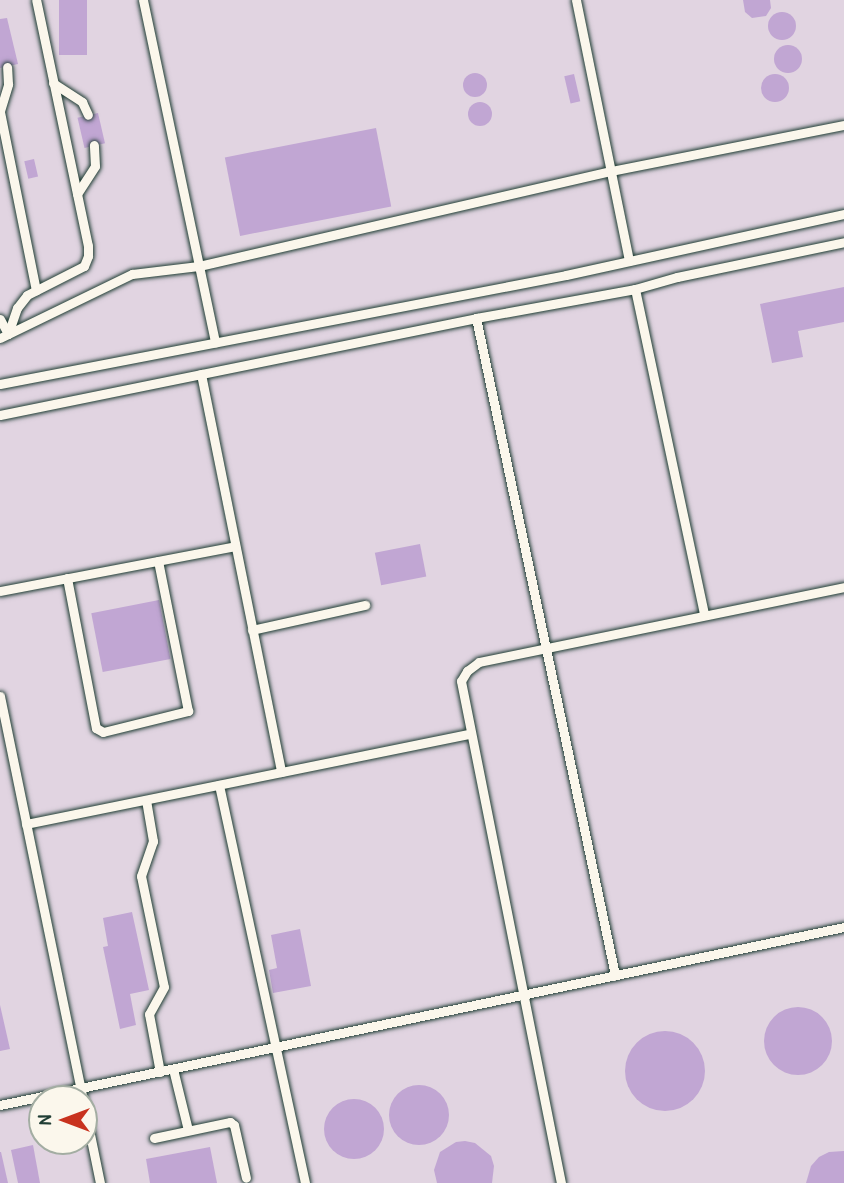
<!DOCTYPE html>
<style>
body{margin:0}
#map{position:relative;width:844px;height:1183px;overflow:hidden;background:#efe7e7;font-family:"Patrick Hand",sans-serif}
div>[style]{position:absolute}
[style*='--x']{left:calc(var(--x)*1px);top:calc(var(--y)*1px);width:calc(var(--w)*1px);rotate:calc(var(--a)*1deg)}
.built>*{inset:0;background:#e1d4e1}
.building>*{inset:0;background:#c1a6d3;transform-origin:0 0}
.round{border-radius:50%}
.roads{filter:drop-shadow(0 0 2px #1f3d34) drop-shadow(0 0 2px #1f3d34)}
.service>*{height:9px;margin:-4.5px;padding:0 4.5px;transform-origin:4.5px;border-radius:4.5px;background:#fbf7ec}
span{translate:-50% -50%;white-space:nowrap;text-align:center;line-height:1.15;-webkit-text-stroke:5px #fbf7ec;paint-order:stroke}
.north{position:absolute;left:28px;top:1085px;width:70px;height:70px;box-sizing:border-box;background:#fbf7ec;border:2px solid #a3ada2;border-radius:50%;rotate:270deg;font-size:19px;font-weight:700;line-height:28px;text-align:center;color:#1f3d34}
.north::after{content:'';display:block;margin:auto;width:24px;height:32px;background:#c8321e;clip-path:polygon(50% 0,100% 100%,50% 72%,0 100%)}
</style>
<div id="map">
<div class="built">
<div style="clip-path:polygon(evenodd,0 0,844px 0,844px 1183px,0 1183px,0 0,42px 1099px,84px 1099px,84px 1141px,42px 1141px,42px 1099px)"></div>
</div>
<div class="building">
<div style="left:59px;top:0;width:28px;height:55px"></div>
<div style="clip-path:polygon(743px 0,770px 0,771px 8px,766px 16px,752px 18px,745px 12px)"></div>
<div class="round" style="left:768px;top:12px;width:28px;height:28px"></div>
<div style="clip-path:polygon(7px 18px,18px 64px,0 68px,0 19px)"></div>
<div class="round" style="left:774px;top:45px;width:28px;height:28px"></div>
<div class="round" style="left:463px;top:73px;width:24px;height:24px"></div>
<div class="round" style="left:761px;top:74px;width:28px;height:28px"></div>
<div style="left:574px;top:74px;width:28px;height:10px;rotate:77deg"></div>
<div class="round" style="left:468px;top:102px;width:24px;height:24px"></div>
<div style="left:98px;top:113px;width:31px;height:21px;rotate:77deg"></div>
<div style="left:376px;top:128px;width:80px;height:154px;rotate:79deg"></div>
<div style="left:34px;top:159px;width:18px;height:10px;rotate:77deg"></div>
<div style="clip-path:polygon(844px 287px,844px 322px,798px 331px,803px 357px,772px 363px,760px 304px)"></div>
<div style="left:420px;top:544px;width:33px;height:46px;rotate:79deg"></div>
<div style="left:159px;top:600px;width:60px;height:69px;rotate:79deg"></div>
<div style="clip-path:polygon(132px 912px,149px 990px,130px 994px,136px 1025px,120px 1029px,103px 947px,108px 946px,103px 918px)"></div>
<div style="clip-path:polygon(300px 929px,311px 986px,273px 993px,269px 970px,277px 968px,271px 935px)"></div>
<div style="clip-path:polygon(0 1005px,10px 1049px,0 1051px)"></div>
<div class="round" style="left:764px;top:1007px;width:68px;height:68px"></div>
<div class="round" style="left:625px;top:1031px;width:80px;height:80px"></div>
<div class="round" style="left:389px;top:1085px;width:60px;height:60px"></div>
<div class="round" style="left:324px;top:1099px;width:60px;height:60px"></div>
<div style="clip-path:polygon(465px 1141px,475px 1143px,491px 1156px,494px 1166px,492px 1183px,437px 1183px,434px 1170px,440px 1152px,456px 1142px)"></div>
<div style="clip-path:polygon(33px 1145px,40px 1183px,18px 1183px,11px 1150px)"></div>
<div style="clip-path:polygon(210px 1147px,217px 1183px,150px 1183px,146px 1159px)"></div>
<div style="clip-path:polygon(844px 1151px,844px 1183px,806px 1183px,811px 1166px,819px 1157px,829px 1152px)"></div>
<div style="clip-path:polygon(0 1152px,1px 1152px,8px 1183px,0 1183px)"></div>
</div>
<div class="roads">
<div class="service">
<div style="--x:143;--y:0;--w:350;--a:78.1"></div>
<div style="--x:576;--y:0;--w:266;--a:78.5"></div>
<div style="--x:53;--y:83;--w:35;--a:33"></div>
<div style="--x:82;--y:102;--w:14;--a:65"></div>
<div style="--x:0;--y:111;--w:28;--a:-73"></div>
<div style="--x:8;--y:84;--w:17;--a:-93"></div>
<div style="--x:0;--y:112;--w:182;--a:78.6"></div>
<div style="--x:77;--y:194;--w:33;--a:-57"></div>
<div style="--x:95;--y:166;--w:21;--a:-93"></div>
<div style="--x:635;--y:289;--w:333;--a:78"></div>
<div style="--x:476;--y:318;--w:672;--a:78.05"></div>
<div style="--x:0;--y:319;--w:17;--a:62"></div>
<div style="--x:8;--y:334;--w:28;--a:-71"></div>
<div style="--x:17;--y:308;--w:16;--a:-52"></div>
<div style="--x:27;--y:295;--w:64;--a:-27"></div>
<div style="--x:84;--y:266;--w:11;--a:-68"></div>
<div style="--x:88;--y:256;--w:10;--a:-90"></div>
<div style="--x:88;--y:246;--w:251;--a:-101.9"></div>
<div style="--x:0;--y:338;--w:147;--a:-25.9"></div>
<div style="--x:132;--y:274;--w:67;--a:-6.8"></div>
<div style="--x:199;--y:266;--w:423;--a:-13"></div>
<div style="--x:611;--y:171;--w:237;--a:-11.2"></div>
<div style="--x:201;--y:374;--w:406;--a:78.6"></div>
<div style="--x:0;--y:384;--w:576;--a:-10.9"></div>
<div style="--x:566;--y:275;--w:285;--a:-12.4"></div>
<div style="--x:0;--y:415;--w:486;--a:-11.5"></div>
<div style="--x:476;--y:318;--w:162;--a:-10.3"></div>
<div style="--x:635;--y:289;--w:44;--a:-15.9"></div>
<div style="--x:677;--y:277;--w:171;--a:-11.8"></div>
<div style="--x:67;--y:578;--w:153;--a:79.1"></div>
<div style="--x:96;--y:728;--w:8;--a:30"></div>
<div style="--x:103;--y:732;--w:88;--a:-13.9"></div>
<div style="--x:188;--y:711;--w:153;--a:-101.3"></div>
<div style="--x:0;--y:591;--w:239;--a:-10.8"></div>
<div style="--x:252;--y:630;--w:116;--a:-12.5"></div>
<div style="--x:0;--y:696;--w:411;--a:78.4"></div>
<div style="--x:219;--y:785;--w:407;--a:77.8"></div>
<div style="--x:146;--y:800;--w:42;--a:80.3"></div>
<div style="--x:153;--y:841;--w:37;--a:109"></div>
<div style="--x:141;--y:876;--w:113;--a:78.3"></div>
<div style="--x:164;--y:987;--w:31;--a:119"></div>
<div style="--x:149;--y:1014;--w:59;--a:79.3"></div>
<div style="--x:26;--y:824;--w:452;--a:-11.5"></div>
<div style="--x:173;--y:1069;--w:63;--a:76.2"></div>
<div style="--x:0;--y:1105;--w:863;--a:-11.91"></div>
<div style="--x:84;--y:1105;--w:80;--a:78.4"></div>
<div style="--x:154;--y:1138;--w:78;--a:-11.9"></div>
<div style="--x:230;--y:1122;--w:5;--a:37"></div>
<div style="--x:234;--y:1125;--w:54;--a:77.2"></div>
<div style="--x:561;--y:1183;--w:512;--a:-101.27"></div>
<div style="--x:461;--y:681;--w:12;--a:-59"></div>
<div style="--x:467;--y:671;--w:15;--a:-37"></div>
<div style="--x:479;--y:662;--w:373;--a:-11.6"></div>
</div>
</div>
<div class="north">N</div>
</div>
